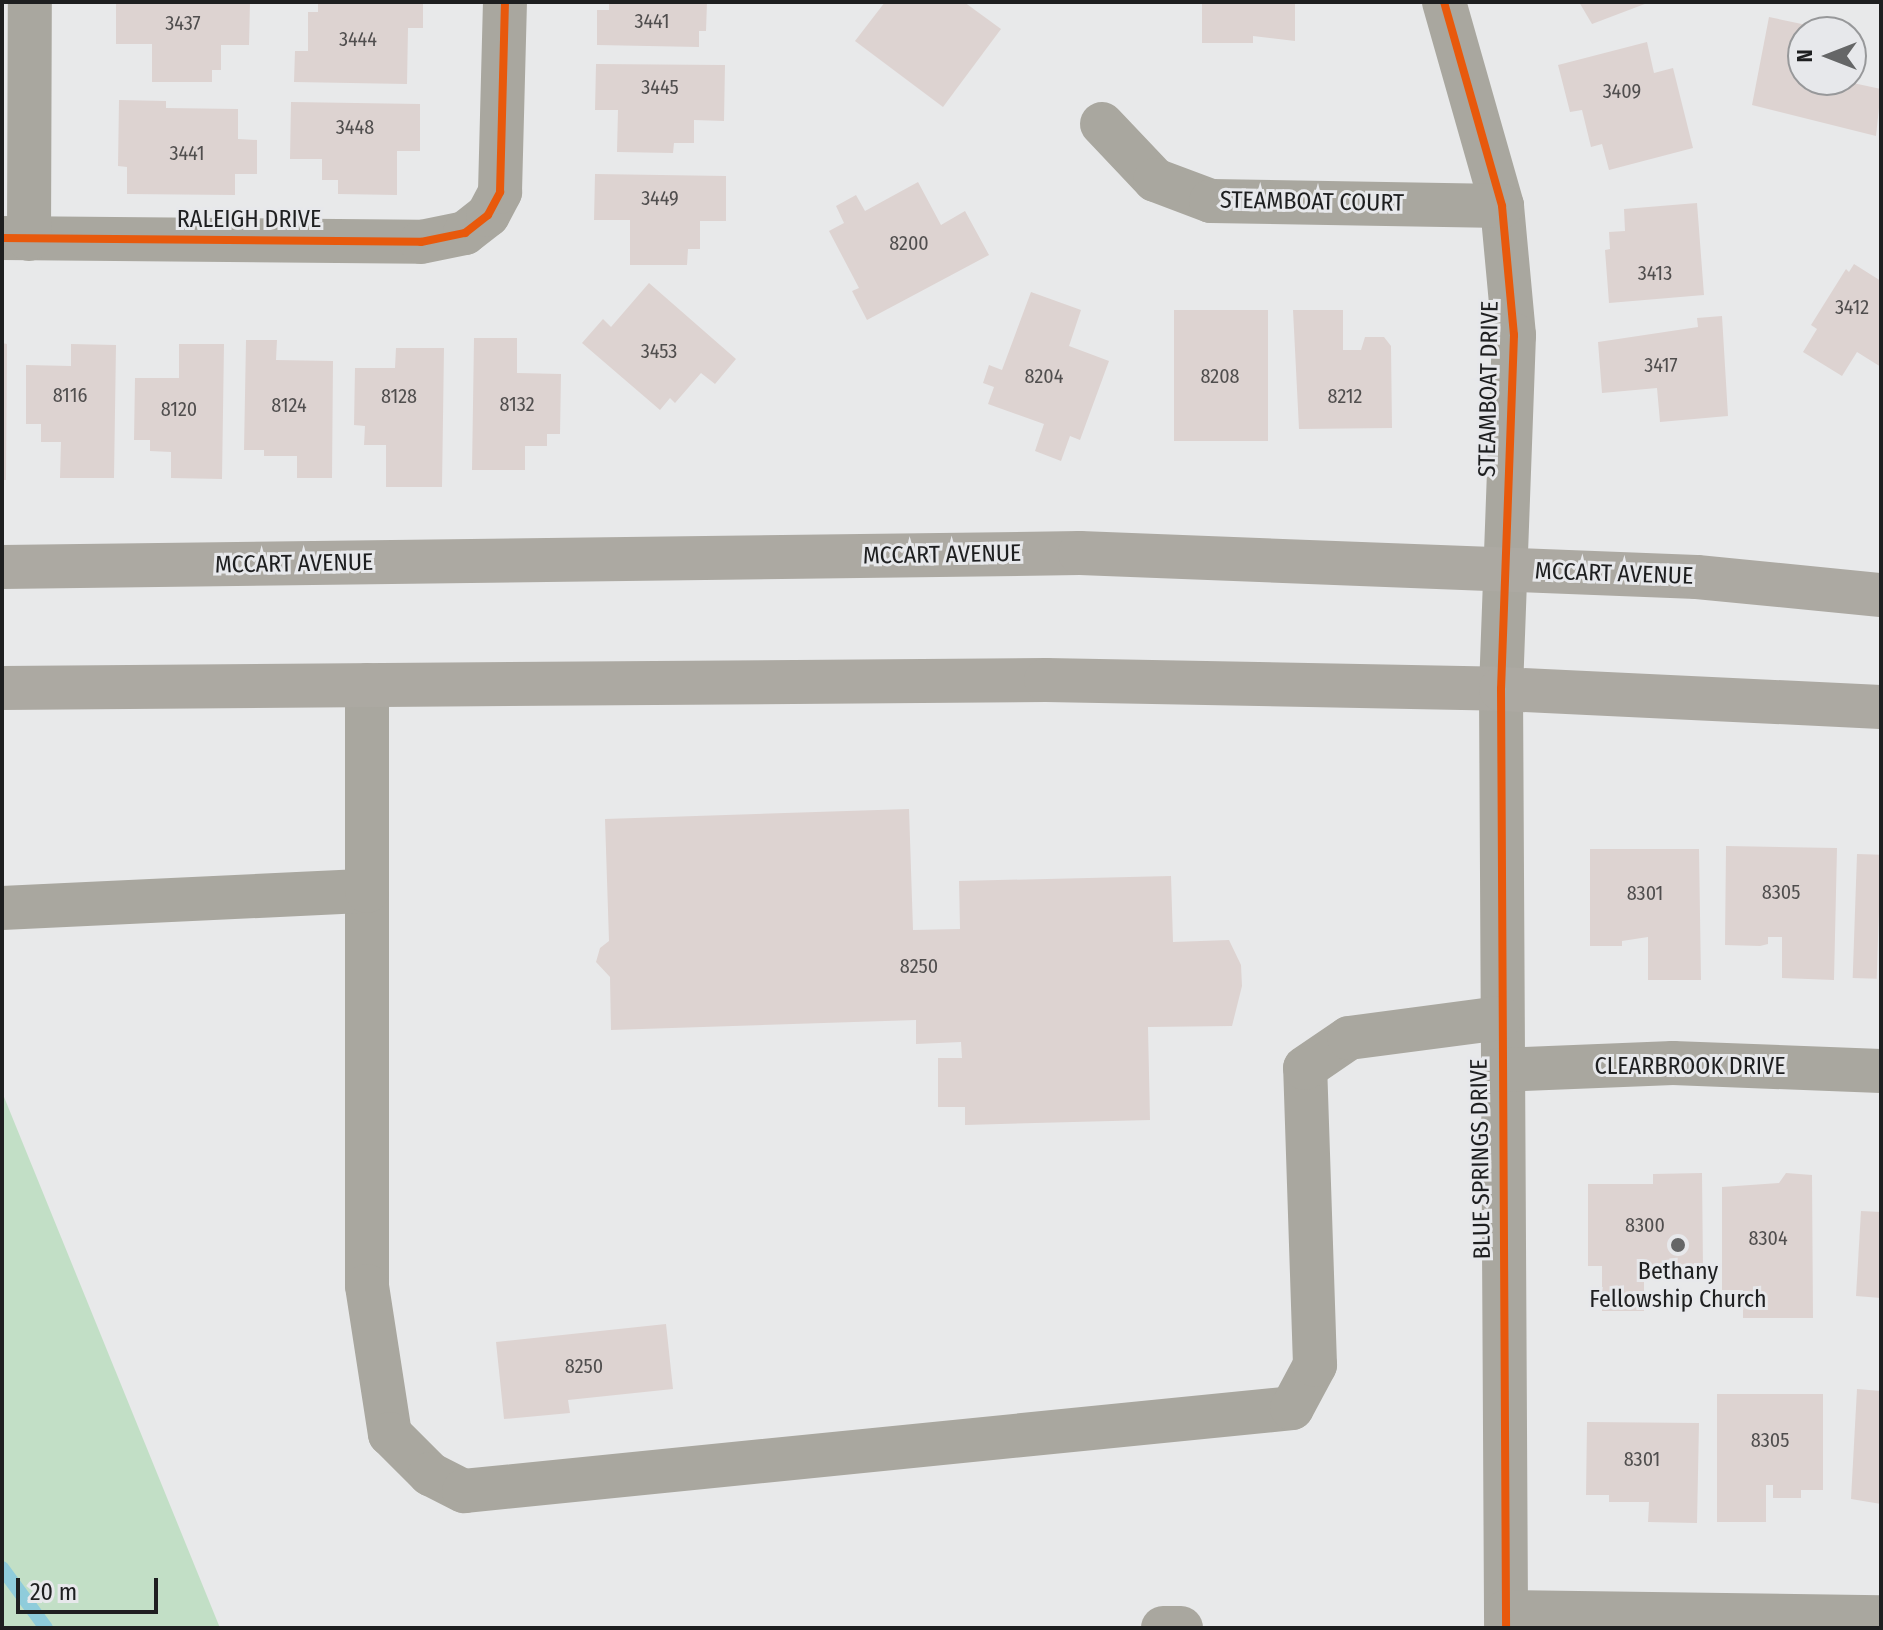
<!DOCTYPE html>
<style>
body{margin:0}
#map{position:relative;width:1883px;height:1630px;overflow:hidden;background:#e8e9ea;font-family:"Fira Sans Condensed",sans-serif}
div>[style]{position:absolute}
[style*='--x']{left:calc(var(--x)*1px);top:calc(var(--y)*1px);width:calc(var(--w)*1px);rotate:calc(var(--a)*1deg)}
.green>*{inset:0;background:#c2dfc6}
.stream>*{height:14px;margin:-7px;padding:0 7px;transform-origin:7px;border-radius:7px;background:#8fccdb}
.building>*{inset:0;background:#ddd3d1;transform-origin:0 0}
.minor>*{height:44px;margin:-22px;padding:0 22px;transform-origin:22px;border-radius:22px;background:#a9a79f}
.major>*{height:44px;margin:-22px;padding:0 22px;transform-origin:22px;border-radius:22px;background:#aca9a2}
.cycleway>*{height:8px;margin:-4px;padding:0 4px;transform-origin:4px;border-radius:4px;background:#e8590c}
.dots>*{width:22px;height:22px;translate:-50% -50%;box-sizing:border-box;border:4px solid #e7e8eb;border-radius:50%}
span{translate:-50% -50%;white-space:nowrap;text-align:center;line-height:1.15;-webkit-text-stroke:6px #e7e8eb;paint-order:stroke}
.number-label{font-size:20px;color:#504e4e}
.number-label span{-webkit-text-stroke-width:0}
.street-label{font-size:24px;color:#1e1f20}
.poi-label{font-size:24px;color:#1e1f20}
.frame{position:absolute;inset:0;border:4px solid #1e1f20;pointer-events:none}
.north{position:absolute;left:1787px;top:16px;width:80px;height:80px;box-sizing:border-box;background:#e7e8eb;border:2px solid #97989a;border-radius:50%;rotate:270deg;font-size:22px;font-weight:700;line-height:32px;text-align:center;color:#1e1f20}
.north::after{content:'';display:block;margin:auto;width:28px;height:36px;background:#656667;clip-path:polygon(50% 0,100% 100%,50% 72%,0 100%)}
.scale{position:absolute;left:16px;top:1578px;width:142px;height:36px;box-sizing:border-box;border:4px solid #1e1f20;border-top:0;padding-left:10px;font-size:24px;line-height:28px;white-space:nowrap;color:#1e1f20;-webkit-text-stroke:6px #e7e8eb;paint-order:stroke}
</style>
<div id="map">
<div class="green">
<div style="clip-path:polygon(2px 1092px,220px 1628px,2px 1628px)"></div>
</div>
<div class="stream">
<div style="--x:2;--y:1568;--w:74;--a:53.7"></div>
</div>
<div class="building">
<div style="clip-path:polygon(116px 2px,250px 2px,249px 45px,221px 45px,221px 70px,212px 70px,212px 82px,152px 82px,152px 44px,116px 44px)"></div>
<div style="clip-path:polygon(318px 2px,423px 2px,423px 28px,408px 28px,407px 84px,294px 82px,295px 51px,308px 51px,308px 12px,318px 12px)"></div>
<div style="clip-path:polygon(609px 2px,707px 2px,706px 31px,699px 31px,699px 47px,597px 45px,597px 10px,609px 10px)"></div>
<div style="clip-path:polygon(885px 2px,964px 2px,1001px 29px,943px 107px,855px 41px)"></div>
<div style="clip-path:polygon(1202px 2px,1295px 2px,1295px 41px,1253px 36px,1253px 43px,1202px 43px)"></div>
<div style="clip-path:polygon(1579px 2px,1650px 2px,1592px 24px)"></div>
<div style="clip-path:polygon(1769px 17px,1835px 31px,1803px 32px,1803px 80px,1839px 80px,1881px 89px,1876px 136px,1752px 105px)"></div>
<div style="clip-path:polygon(1647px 42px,1654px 73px,1673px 68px,1693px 148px,1609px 170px,1602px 144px,1591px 147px,1582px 110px,1570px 112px,1558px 65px)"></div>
<div style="clip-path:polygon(596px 64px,725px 65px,724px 121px,694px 120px,694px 143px,674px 143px,673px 153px,617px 152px,618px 110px,595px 110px)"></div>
<div style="clip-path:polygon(119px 100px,166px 101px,166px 108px,238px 109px,238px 139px,257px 140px,257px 174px,235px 174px,235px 195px,127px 194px,127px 167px,118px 166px)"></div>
<div style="clip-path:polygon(291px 102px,420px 104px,420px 151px,397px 151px,397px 195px,338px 194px,338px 180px,322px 180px,322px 159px,290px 159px)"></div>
<div style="clip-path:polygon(595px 174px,726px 176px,726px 221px,700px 221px,700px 249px,688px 249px,687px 265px,630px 265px,630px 220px,594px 220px)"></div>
<div style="clip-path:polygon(918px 182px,941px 225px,965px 211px,989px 255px,867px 320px,852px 291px,859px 288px,829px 231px,844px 223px,836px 206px,856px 195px,865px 211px)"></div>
<div style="clip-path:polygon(1697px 203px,1704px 295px,1609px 303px,1605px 250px,1610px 249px,1609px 232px,1625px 231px,1624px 209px)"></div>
<div style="clip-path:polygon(1854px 264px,1881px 281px,1881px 367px,1857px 352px,1842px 376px,1803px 352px,1817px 329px,1811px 325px,1846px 269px,1849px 272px)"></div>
<div style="clip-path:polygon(649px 283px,736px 359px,715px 384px,701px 373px,675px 403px,670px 398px,660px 410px,582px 343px,603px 319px,611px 327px)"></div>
<div style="clip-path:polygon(1031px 292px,1081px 310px,1069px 346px,1109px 361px,1080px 440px,1070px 436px,1061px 461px,1035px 451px,1044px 424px,988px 404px,994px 387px,983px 383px,989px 365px,1002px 370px)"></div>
<div style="left:1174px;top:310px;width:94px;height:131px"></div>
<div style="clip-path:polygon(1293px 310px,1343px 310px,1343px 350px,1361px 350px,1365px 337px,1384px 337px,1391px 346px,1392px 428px,1299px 429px)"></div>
<div style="clip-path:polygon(1722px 316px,1728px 416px,1660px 422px,1657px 388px,1602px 393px,1598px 342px,1698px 327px,1697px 318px)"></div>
<div style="clip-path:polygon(474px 338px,517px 338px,517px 373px,561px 374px,560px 434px,547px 434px,547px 446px,525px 446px,525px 470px,472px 470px)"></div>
<div style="clip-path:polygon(246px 340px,277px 340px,276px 360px,333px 361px,332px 478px,297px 478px,297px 456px,264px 456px,264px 450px,244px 450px)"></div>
<div style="clip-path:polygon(2px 343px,7px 344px,6px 480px,2px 480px)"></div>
<div style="clip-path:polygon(71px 344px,116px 345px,114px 478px,60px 478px,61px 442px,41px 442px,41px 424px,26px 424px,26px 365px,71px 366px)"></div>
<div style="clip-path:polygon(179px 344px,224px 344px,222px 479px,171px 478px,171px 452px,150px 451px,150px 440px,134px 440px,135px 378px,179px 378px)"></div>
<div style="clip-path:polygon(396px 348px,444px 348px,442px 487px,386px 487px,386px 445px,364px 445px,365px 426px,354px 425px,355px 368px,395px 368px)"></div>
<div style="clip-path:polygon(909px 809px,913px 930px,960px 929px,959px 881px,1171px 876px,1173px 942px,1229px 940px,1241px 965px,1242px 986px,1232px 1026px,1148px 1027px,1150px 1120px,965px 1125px,965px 1107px,938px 1107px,938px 1058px,962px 1058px,961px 1042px,916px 1044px,916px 1020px,611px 1030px,610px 977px,596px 962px,600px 948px,609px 941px,605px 819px)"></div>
<div style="clip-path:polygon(1726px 846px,1837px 848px,1834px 980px,1782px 978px,1782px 937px,1768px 937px,1768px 944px,1760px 946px,1725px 945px)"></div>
<div style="clip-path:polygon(1590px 849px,1699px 849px,1701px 980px,1648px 980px,1648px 937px,1622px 941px,1622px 946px,1590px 946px)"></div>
<div style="left:1857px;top:854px;width:24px;height:124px;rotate:2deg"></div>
<div style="clip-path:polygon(1702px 1173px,1703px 1270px,1644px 1270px,1644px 1311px,1602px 1311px,1602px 1266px,1588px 1266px,1588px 1184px,1653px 1184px,1653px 1174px)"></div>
<div style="clip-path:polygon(1786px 1173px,1812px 1175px,1813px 1318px,1743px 1318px,1743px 1290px,1722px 1290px,1722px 1187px,1779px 1183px)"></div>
<div style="clip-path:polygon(1861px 1211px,1881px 1212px,1881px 1298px,1856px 1296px)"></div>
<div style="clip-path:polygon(666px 1324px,673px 1389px,568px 1400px,570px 1413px,504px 1419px,496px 1342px)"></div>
<div style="clip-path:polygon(1857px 1389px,1881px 1391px,1881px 1504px,1851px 1499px)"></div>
<div style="clip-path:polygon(1717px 1394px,1823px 1394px,1823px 1490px,1801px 1490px,1801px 1498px,1773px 1498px,1773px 1485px,1766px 1485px,1766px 1522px,1717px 1522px)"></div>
<div style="clip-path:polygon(1587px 1422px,1699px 1423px,1697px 1523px,1648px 1522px,1649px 1502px,1609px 1502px,1609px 1495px,1586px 1495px)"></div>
</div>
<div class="minor">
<div style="--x:1444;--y:2;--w:212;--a:74.1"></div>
<div style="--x:1502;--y:206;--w:130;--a:84.7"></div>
<div style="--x:1514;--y:335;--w:354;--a:92.1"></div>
<div style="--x:1501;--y:689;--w:939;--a:89.69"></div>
<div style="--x:1102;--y:124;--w:77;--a:46.6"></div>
<div style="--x:1155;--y:180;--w:60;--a:20.6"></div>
<div style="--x:1211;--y:201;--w:291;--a:1"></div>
<div style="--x:2;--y:238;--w:419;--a:0.5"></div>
<div style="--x:421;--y:242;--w:45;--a:-11.6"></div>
<div style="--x:465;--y:233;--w:29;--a:-38"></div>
<div style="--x:488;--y:215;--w:26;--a:-62"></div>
<div style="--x:500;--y:192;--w:190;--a:-88.5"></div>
<div style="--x:29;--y:239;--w:237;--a:-89.8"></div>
<div style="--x:367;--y:891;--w:395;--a:90"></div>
<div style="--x:367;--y:1286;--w:150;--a:81.2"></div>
<div style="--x:390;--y:1434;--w:57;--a:45"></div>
<div style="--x:430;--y:1474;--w:38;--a:27"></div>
<div style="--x:464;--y:1491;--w:832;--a:-5.72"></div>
<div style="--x:1292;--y:1408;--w:49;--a:-61.9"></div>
<div style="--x:1315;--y:1365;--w:297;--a:-91.9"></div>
<div style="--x:1305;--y:1068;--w:53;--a:-34.3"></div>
<div style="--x:1349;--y:1038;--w:152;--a:-7.5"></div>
<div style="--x:2;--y:908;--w:365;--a:-2.7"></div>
<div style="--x:367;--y:891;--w:206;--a:-90"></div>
<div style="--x:1500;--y:1070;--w:173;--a:-2.3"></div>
<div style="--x:1673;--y:1063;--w:208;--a:2.2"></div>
<div style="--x:1506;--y:1612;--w:375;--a:0.8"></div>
<div style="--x:1163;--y:1628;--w:18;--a:0"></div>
</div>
<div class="major">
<div style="--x:2;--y:567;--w:1078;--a:-0.74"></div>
<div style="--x:1080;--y:553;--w:617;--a:2.23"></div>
<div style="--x:1697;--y:577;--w:185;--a:5.6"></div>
<div style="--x:2;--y:688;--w:1044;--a:-0.44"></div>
<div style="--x:1046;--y:680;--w:455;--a:1.1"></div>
<div style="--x:1501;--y:689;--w:380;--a:2.7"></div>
</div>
<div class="cycleway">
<div style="--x:1444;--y:2;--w:212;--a:74.1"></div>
<div style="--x:1502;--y:206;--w:130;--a:84.7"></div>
<div style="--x:1514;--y:335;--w:354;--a:92.1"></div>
<div style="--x:1501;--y:689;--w:939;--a:89.69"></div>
<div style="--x:2;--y:238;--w:419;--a:0.5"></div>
<div style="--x:421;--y:242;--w:45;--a:-11.6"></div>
<div style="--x:465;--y:233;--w:29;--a:-38"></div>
<div style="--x:488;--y:215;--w:26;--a:-62"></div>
<div style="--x:500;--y:192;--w:190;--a:-88.5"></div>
</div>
<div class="dots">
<div style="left:1678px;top:1245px;background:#656667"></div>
</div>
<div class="number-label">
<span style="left:652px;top:21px">3441</span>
<span style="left:183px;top:23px">3437</span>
<span style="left:358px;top:39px">3444</span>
<span style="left:660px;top:87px">3445</span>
<span style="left:1622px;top:91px">3409</span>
<span style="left:355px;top:127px">3448</span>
<span style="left:187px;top:153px">3441</span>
<span style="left:660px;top:198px">3449</span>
<span style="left:909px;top:243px">8200</span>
<span style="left:1655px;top:273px">3413</span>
<span style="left:1852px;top:307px">3412</span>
<span style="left:659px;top:351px">3453</span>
<span style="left:1661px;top:365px">3417</span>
<span style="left:1044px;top:376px">8204</span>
<span style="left:1220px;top:376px">8208</span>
<span style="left:70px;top:395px">8116</span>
<span style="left:399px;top:396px">8128</span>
<span style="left:1345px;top:396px">8212</span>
<span style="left:517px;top:404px">8132</span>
<span style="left:289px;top:405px">8124</span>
<span style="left:179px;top:409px">8120</span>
<span style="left:1781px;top:892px">8305</span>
<span style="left:1645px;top:893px">8301</span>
<span style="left:919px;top:966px">8250</span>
<span style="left:1645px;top:1225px">8300</span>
<span style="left:1768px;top:1238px">8304</span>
<span style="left:584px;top:1366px">8250</span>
<span style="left:1770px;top:1440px">8305</span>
<span style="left:1642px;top:1459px">8301</span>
</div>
<div class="street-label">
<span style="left:1312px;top:202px;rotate:1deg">STEAMBOAT COURT</span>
<span style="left:249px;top:220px">RALEIGH DRIVE</span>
<span style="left:1489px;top:389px;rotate:-89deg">STEAMBOAT DRIVE</span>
<span style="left:942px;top:555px;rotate:-1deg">MCCART AVENUE</span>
<span style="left:294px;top:564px;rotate:-1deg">MCCART AVENUE</span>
<span style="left:1614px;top:574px;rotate:2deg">MCCART AVENUE</span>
<span style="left:1690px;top:1067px">CLEARBROOK DRIVE</span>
<span style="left:1481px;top:1159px;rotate:-91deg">BLUE SPRINGS DRIVE</span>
</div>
<div class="poi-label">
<span style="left:1678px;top:1286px">Bethany<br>Fellowship Church</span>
</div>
<div class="frame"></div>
<div class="north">N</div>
<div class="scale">20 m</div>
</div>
